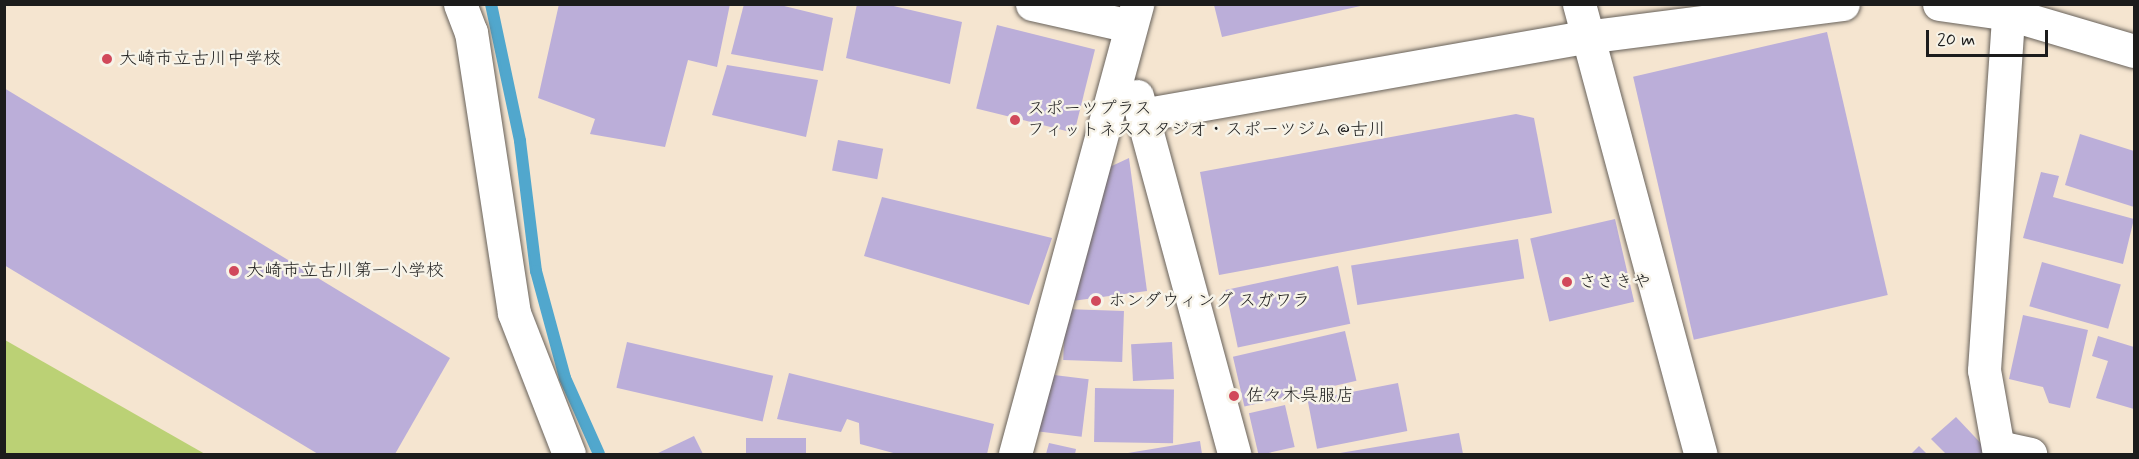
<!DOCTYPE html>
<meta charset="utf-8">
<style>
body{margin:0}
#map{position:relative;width:2139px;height:459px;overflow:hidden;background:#f5e5d0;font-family:Mynerve,"Klee One",sans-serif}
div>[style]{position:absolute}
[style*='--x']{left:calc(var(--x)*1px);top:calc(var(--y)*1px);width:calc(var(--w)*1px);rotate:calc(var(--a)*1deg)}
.green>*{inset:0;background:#bbd175}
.stream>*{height:12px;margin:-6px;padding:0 6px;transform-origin:6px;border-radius:6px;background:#51a7cd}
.building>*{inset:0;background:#bbaed9;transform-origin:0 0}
.roads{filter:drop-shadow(0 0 2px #68625b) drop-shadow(0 0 2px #68625b)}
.minor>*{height:33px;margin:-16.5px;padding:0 16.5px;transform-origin:16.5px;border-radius:16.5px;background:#fff}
.dots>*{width:16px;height:16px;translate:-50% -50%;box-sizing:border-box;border:3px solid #f7f3e8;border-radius:50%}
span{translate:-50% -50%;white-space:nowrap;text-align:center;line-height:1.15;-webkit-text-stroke:5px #f7f3e8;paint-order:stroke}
.poi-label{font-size:18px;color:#1c1c1c}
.left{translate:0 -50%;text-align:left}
.frame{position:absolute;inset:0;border:6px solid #1c1c1c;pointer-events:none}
.scale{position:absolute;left:1926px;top:30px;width:122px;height:27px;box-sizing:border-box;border:3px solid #1c1c1c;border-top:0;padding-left:8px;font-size:18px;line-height:21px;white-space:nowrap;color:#1c1c1c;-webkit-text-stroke:4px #f7f3e8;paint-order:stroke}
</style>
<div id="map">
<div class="green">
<div style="clip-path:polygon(5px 340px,205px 454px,5px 454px)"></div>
</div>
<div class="stream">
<div style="--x:491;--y:4;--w:140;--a:78"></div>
<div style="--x:520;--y:141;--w:131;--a:83"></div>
<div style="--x:536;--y:271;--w:111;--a:74.8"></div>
<div style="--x:565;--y:378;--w:83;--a:65.9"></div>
</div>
<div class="building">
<div style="clip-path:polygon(559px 4px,730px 4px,717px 67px,688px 60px,665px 147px,590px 134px,595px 119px,538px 98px)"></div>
<div style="clip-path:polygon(744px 4px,776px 4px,833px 18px,823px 71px,731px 54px)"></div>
<div style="clip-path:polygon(857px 4px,885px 4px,962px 22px,950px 84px,846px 58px)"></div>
<div style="clip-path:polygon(1214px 5px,1365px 5px,1222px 37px)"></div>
<div style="left:997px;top:25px;width:101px;height:86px;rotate:14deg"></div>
<div style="left:1827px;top:32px;width:270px;height:199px;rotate:77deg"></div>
<div style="clip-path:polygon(727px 65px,818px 80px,806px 137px,712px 115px)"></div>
<div style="clip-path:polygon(4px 88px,450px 358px,395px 454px,318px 454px,4px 265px)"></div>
<div style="clip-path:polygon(1516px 114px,1534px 118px,1552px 213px,1219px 275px,1200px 172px)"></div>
<div style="clip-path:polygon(2080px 134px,2134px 151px,2134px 207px,2065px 185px)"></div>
<div style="left:838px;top:140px;width:46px;height:31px;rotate:11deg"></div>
<div style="clip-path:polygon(1129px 158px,1147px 291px,1072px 301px,1101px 171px)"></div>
<div style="clip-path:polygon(2041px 172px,2059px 176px,2053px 197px,2134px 219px,2123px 264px,2023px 238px)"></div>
<div style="clip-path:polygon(882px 197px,1052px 238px,1029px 305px,864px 256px)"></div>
<div style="left:1615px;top:219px;width:85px;height:87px;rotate:77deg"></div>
<div style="left:1518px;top:239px;width:40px;height:169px;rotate:81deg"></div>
<div style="left:2042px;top:262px;width:82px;height:46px;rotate:16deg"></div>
<div style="left:1338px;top:266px;width:59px;height:115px;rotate:78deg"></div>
<div style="left:1065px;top:309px;width:59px;height:51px;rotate:2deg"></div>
<div style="clip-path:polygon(2023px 315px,2088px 330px,2070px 408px,2049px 403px,2043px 387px,2009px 379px)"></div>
<div style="left:1345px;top:331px;width:51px;height:115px;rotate:77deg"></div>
<div style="clip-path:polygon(2098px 336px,2134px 347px,2134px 409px,2096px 398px,2108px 361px,2092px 356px)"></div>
<div style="left:627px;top:342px;width:150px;height:47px;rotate:13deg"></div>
<div style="left:1172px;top:342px;width:37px;height:41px;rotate:87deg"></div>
<div style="clip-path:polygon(789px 373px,994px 424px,987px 454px,897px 454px,860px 444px,859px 423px,847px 419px,841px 432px,777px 419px)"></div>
<div style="left:1046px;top:374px;width:43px;height:58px;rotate:7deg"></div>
<div style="left:1398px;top:383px;width:49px;height:92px;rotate:79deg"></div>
<div style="left:1095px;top:388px;width:79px;height:54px;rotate:1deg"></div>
<div style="left:1285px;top:405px;width:43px;height:37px;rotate:77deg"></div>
<div style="clip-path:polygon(1956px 417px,1991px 454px,1946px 454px,1931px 439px)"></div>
<div style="clip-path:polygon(1459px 433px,1463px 454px,1340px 454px,1340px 453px)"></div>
<div style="clip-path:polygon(694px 436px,703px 454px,656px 454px)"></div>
<div style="left:806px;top:438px;width:16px;height:60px;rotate:90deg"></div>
<div style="clip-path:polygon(1200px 441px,1202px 454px,1128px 454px,1128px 453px)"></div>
<div style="clip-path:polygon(1049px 443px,1076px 449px,1075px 454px,1046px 454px)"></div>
<div style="clip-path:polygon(1919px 446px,1927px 454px,1911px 454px)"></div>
</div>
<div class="roads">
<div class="minor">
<div style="--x:460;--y:4;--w:30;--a:69"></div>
<div style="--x:471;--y:32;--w:284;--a:81.3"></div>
<div style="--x:514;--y:313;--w:151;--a:68.7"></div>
<div style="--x:1032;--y:4;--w:87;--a:12.6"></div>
<div style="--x:1579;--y:4;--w:466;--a:74.9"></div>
<div style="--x:1939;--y:4;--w:71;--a:8.1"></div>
<div style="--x:2009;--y:14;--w:130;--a:16.5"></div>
<div style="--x:1137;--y:96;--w:371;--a:74.8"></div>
<div style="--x:1142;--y:115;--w:450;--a:-10"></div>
<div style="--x:1585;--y:37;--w:260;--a:-7.3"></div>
<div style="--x:1998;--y:447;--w:33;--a:12"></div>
<div style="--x:1015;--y:454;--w:466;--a:-74.8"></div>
<div style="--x:1999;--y:454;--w:85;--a:-100.1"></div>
<div style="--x:1984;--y:370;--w:367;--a:-86.1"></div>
</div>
</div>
<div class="dots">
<div style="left:107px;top:59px;background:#d1495b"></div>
<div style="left:1015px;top:120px;background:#d1495b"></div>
<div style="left:234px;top:271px;background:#d1495b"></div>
<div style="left:1567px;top:282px;background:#d1495b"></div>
<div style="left:1096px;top:301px;background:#d1495b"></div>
<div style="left:1234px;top:396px;background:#d1495b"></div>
</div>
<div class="poi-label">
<span class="left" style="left:119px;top:59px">大崎市立古川中学校</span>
<span class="left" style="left:1027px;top:120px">スポーツプラス<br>フィットネススタジオ・スポーツジム @古川</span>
<span class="left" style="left:246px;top:271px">大崎市立古川第一小学校</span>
<span class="left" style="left:1579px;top:282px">ささきや</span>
<span class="left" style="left:1108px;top:301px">ホンダウィング スガワラ</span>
<span class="left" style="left:1246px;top:396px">佐々木呉服店</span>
</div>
<div class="frame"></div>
<div class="scale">20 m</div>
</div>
